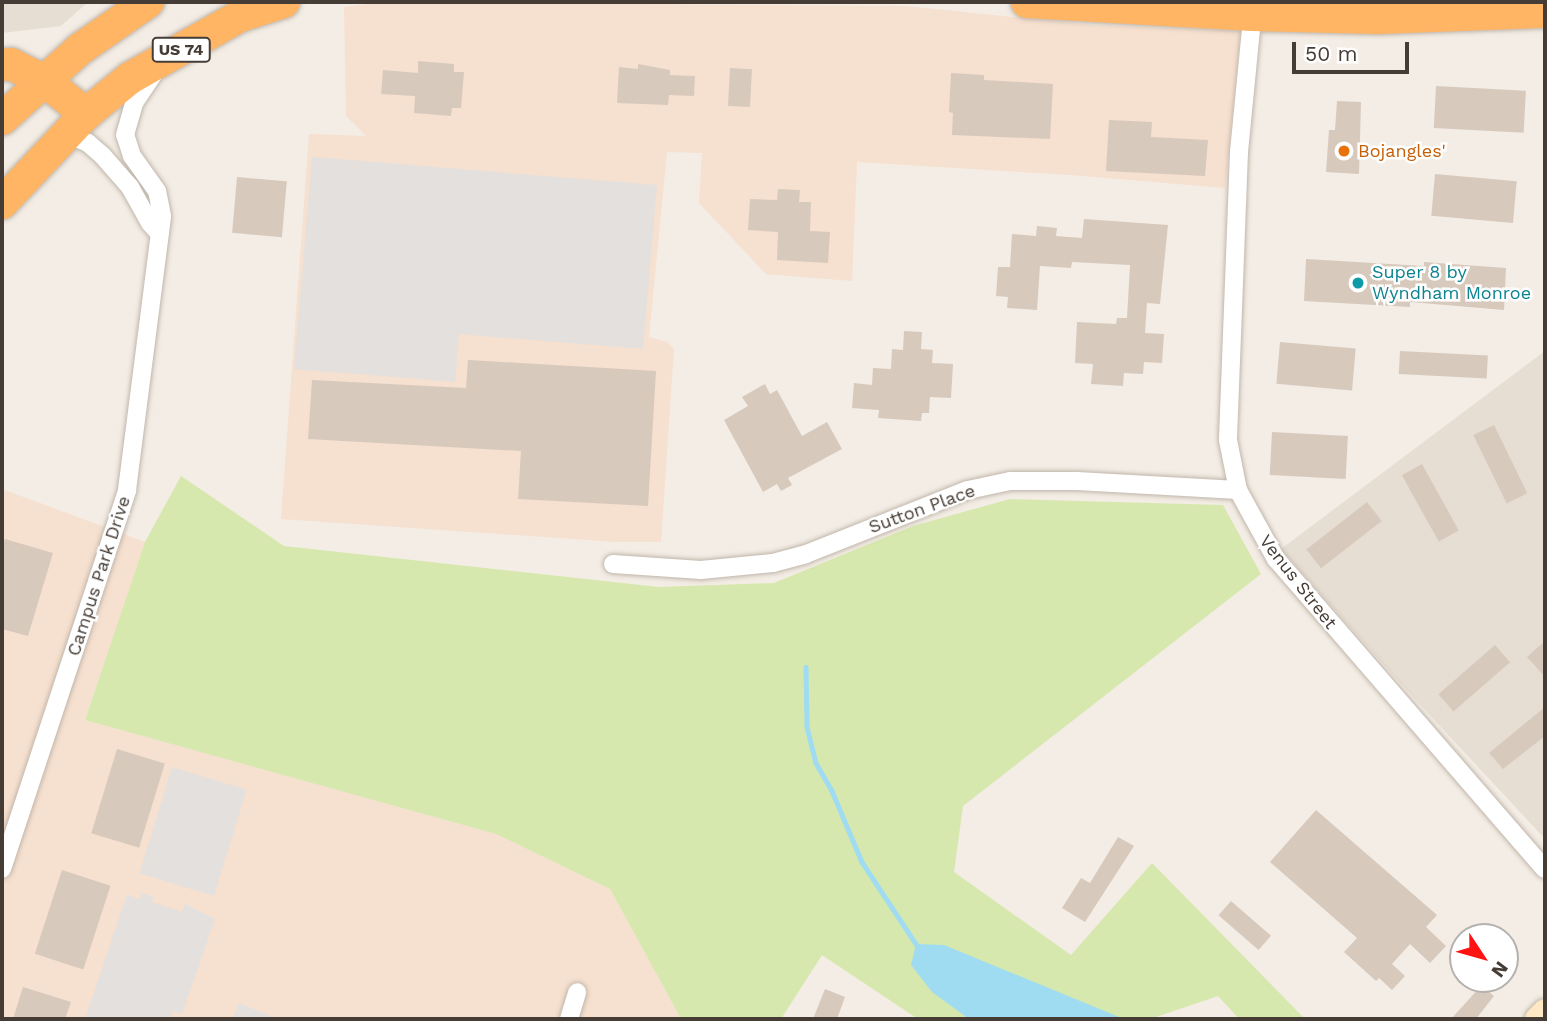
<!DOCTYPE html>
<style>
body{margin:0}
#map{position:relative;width:1547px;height:1021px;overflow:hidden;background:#f3ede5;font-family:"Work Sans",sans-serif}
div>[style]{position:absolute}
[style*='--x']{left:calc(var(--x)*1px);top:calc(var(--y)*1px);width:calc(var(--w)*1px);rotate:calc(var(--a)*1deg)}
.residential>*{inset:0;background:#e7ded3}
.commercial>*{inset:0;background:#f6e0cf}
.green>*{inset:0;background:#d6e8ad}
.parking>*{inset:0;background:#e3e0dd;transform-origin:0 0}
.water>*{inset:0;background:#a0dcf1}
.stream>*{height:4.5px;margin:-2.25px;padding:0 2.25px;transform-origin:2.25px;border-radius:2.25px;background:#a0dcf1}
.building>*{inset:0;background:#d8c9bd;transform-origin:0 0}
.roads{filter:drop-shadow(0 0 2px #c1b6ab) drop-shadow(0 0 2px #c1b6ab)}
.street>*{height:18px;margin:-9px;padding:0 9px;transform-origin:9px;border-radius:9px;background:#fff}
.secondary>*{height:24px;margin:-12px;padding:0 12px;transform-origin:12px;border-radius:12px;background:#ffe8c3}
.highway>*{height:32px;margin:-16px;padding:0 16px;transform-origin:16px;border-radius:16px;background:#ffb564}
.dots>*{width:19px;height:19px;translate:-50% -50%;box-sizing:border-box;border:4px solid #fff;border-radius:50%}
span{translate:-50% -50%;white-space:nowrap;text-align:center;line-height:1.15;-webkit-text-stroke:5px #fff;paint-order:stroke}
.shield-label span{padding:2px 5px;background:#fff;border:2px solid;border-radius:5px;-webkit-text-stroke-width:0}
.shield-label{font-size:16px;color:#453c35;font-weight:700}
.food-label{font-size:18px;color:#c56008}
.left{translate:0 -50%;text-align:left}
.culture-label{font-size:18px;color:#0d838f}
.street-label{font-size:18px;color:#453c35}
.frame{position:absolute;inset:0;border:4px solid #453c35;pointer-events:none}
.north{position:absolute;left:1449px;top:923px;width:70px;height:70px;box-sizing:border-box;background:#fff;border:2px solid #b5b1ae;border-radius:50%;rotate:126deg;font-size:19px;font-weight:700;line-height:28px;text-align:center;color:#453c35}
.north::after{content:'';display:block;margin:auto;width:24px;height:32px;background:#fd1312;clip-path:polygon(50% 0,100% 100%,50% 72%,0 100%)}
.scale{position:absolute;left:1292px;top:42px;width:117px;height:32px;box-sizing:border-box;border:4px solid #453c35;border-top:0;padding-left:9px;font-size:21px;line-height:24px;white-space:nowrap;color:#453c35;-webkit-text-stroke:5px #fff;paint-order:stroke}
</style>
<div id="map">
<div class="residential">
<div style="clip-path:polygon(2px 2px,88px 2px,61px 26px,2px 33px)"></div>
<div style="clip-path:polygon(1545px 351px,1545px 839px,1400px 683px,1281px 549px)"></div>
</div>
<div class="commercial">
<div style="clip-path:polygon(383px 2px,905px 6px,1091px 25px,1241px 31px,1225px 188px,1070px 175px,857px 162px,852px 281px,766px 274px,699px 203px,702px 153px,667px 152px,649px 337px,667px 342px,674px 349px,661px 542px,617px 542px,281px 519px,309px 134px,366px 136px,346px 116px,344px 7px)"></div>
<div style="clip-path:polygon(2px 489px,145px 542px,85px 720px,496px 834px,610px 889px,681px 1019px,2px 1019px)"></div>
</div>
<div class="green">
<div style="clip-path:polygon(181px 476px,284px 546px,659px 587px,774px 583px,913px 526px,1010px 499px,1223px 505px,1261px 574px,963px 806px,954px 872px,1071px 955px,1152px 863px,1305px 1019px,1239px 1019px,1218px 996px,1150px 1019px,918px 1019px,822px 955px,781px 1019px,681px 1019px,610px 889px,496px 834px,85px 720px,145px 542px)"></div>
</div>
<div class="parking">
<div style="clip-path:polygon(312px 157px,657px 185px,643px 349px,459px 334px,455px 382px,294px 369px)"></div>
<div style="left:172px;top:767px;width:78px;height:111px;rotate:17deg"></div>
<div style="clip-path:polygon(142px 893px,153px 897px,152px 902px,182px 912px,185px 904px,215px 919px,182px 1014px,173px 1011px,170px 1019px,85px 1019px,127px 895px,140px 899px)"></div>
<div style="clip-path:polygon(239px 1003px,278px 1019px,232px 1019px)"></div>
</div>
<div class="water">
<div style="clip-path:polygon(916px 944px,944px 945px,1124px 1019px,969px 1019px,932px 992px,911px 965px)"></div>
</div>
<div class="stream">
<div style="--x:806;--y:667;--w:60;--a:89"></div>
<div style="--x:807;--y:727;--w:37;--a:76"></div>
<div style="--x:816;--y:763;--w:32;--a:60"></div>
<div style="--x:832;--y:791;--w:77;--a:67.1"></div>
<div style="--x:862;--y:862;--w:102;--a:56.6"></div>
</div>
<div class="building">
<div style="clip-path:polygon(418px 61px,454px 64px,454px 72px,464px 72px,461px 108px,452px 108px,451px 116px,414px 113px,415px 96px,381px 94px,383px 70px,418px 73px)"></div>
<div style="clip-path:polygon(638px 64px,670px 70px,670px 75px,695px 76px,694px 96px,669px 95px,668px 105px,617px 103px,619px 67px,638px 69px)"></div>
<div style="left:730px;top:68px;width:22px;height:38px;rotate:3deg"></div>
<div style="clip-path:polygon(951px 73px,984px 75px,984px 80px,1053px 84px,1050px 139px,952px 135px,953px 113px,949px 112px)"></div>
<div style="left:1436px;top:86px;width:90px;height:42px;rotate:3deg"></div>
<div style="clip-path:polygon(1337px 101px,1361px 102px,1359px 174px,1326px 172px,1329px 130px,1335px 130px)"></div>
<div style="clip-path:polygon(1109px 120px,1152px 122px,1151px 137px,1208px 140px,1205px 176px,1106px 171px)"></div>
<div style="left:1435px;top:174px;width:82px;height:42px;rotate:5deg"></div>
<div style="left:237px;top:177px;width:50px;height:56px;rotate:5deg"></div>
<div style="clip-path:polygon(778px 189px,800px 190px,799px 202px,811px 202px,810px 231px,830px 232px,828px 263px,777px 260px,778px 232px,748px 230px,750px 199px,777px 200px)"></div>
<div style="clip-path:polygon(1084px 219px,1168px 225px,1160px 304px,1147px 303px,1145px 333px,1164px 334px,1162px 363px,1144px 362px,1143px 374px,1124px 373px,1123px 386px,1091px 384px,1093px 364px,1075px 363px,1077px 322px,1116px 324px,1117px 318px,1127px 318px,1130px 265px,1072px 262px,1071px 268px,1040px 266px,1037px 310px,1007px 308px,1008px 297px,996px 296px,998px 267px,1010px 267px,1012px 234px,1036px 236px,1037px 226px,1057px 228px,1056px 236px,1082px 238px)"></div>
<div style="clip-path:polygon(1306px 259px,1424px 266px,1424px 262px,1506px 268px,1504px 310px,1410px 302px,1410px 307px,1304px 301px)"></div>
<div style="clip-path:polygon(904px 331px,922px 332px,921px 349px,933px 350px,932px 363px,953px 364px,951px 398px,930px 397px,929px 413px,922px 413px,921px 421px,878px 418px,879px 410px,852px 408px,854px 383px,872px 385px,873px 368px,891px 369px,892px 349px,903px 350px)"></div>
<div style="left:1280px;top:342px;width:76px;height:42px;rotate:5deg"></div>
<div style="left:1400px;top:351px;width:88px;height:23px;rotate:3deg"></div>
<div style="clip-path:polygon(468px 360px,656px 371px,648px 506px,518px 499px,521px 451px,308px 439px,312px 380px,466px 388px)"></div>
<div style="clip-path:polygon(765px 384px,770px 394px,777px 390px,802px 436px,827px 422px,842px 449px,788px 478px,792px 485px,781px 491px,777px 484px,763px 492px,724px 420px,748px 406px,742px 397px)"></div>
<div style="left:1494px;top:425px;width:76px;height:23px;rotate:64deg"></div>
<div style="left:1272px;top:432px;width:76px;height:43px;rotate:3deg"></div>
<div style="left:1422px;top:464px;width:76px;height:23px;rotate:61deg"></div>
<div style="left:1367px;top:502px;width:24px;height:77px;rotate:52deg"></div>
<div style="clip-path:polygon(5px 539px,53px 553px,28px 636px,2px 629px,2px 549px)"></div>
<div style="clip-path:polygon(1545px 641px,1545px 677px,1527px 657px)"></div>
<div style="left:1495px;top:645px;width:23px;height:75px;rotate:49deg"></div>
<div style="clip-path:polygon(1545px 707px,1545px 736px,1503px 769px,1489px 753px)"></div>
<div style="left:117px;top:749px;width:50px;height:88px;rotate:17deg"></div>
<div style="clip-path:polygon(1316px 810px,1437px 915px,1426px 927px,1446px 946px,1430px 963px,1410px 944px,1392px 964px,1405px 976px,1392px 990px,1379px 978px,1376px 981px,1344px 952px,1357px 938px,1270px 862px)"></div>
<div style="clip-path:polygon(1118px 837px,1134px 846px,1085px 922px,1062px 908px,1081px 878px,1090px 883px)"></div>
<div style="left:62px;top:870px;width:51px;height:88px;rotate:18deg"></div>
<div style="left:1231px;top:901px;width:53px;height:19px;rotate:41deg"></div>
<div style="clip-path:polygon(1481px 986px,1494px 996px,1476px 1019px,1451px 1019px)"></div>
<div style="clip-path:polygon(23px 987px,71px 1002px,65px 1019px,13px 1019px)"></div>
<div style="clip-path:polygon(825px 989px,845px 997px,837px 1019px,813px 1019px)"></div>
</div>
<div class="roads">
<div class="street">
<div style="--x:1253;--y:9;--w:144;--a:95.6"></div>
<div style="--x:1239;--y:152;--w:288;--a:92.2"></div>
<div style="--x:1228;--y:440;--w:51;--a:78.7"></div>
<div style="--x:1238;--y:490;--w:79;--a:61.2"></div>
<div style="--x:1276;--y:559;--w:410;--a:49.1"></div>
<div style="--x:67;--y:134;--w:23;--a:23"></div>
<div style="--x:88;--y:143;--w:18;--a:41"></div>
<div style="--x:102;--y:155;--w:43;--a:48.8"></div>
<div style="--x:130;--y:187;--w:41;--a:60.9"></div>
<div style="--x:150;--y:223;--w:12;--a:48"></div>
<div style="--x:613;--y:564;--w:88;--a:3.9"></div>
<div style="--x:701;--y:570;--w:72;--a:-5.6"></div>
<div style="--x:773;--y:563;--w:34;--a:-15"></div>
<div style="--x:806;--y:554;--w:174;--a:-21.6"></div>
<div style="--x:968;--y:490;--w:43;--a:-12.1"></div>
<div style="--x:1010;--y:481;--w:67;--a:0"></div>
<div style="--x:1077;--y:481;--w:161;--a:3.2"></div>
<div style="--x:2;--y:869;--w:399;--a:-71.7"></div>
<div style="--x:127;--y:490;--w:276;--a:-82.7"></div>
<div style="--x:162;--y:216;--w:25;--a:-101"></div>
<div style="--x:157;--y:191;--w:43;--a:-125.5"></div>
<div style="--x:132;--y:156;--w:22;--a:-108"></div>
<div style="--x:125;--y:135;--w:33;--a:-74"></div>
<div style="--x:134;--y:103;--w:40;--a:-56"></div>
<div style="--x:569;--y:1019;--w:28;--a:-73"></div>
</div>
<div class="secondary">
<div style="--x:1537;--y:1019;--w:11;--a:-45"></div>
</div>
<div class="highway">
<div style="--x:1027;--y:2;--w:225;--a:3.3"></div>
<div style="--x:1252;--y:15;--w:126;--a:1.4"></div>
<div style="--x:1378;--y:18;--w:167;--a:-2.1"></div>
<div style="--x:2;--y:65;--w:9;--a:-6"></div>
<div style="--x:11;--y:64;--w:38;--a:27"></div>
<div style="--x:45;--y:81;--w:53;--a:38.8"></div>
<div style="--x:2;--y:119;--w:105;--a:-41.9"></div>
<div style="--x:80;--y:49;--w:83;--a:-34.7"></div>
<div style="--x:2;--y:203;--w:122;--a:-46.7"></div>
<div style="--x:86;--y:114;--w:57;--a:-39.3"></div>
<div style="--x:130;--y:78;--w:126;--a:-29.4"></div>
<div style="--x:240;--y:16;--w:46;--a:-17.7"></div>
</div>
</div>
<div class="dots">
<div style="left:1344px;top:151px;background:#e8710a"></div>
<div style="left:1358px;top:283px;background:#0f9aa8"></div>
</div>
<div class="shield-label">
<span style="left:181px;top:50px">US 74</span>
</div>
<div class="food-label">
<span class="left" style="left:1358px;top:151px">Bojangles'</span>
</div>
<div class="culture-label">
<span class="left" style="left:1372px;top:283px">Super 8 by<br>Wyndham Monroe</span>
</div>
<div class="street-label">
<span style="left:922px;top:509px;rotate:-20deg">Sutton Place</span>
<span style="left:99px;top:576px;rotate:-72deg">Campus Park Drive</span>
<span style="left:1298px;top:582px;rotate:52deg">Venus Street</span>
</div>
<div class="frame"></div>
<div class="north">N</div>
<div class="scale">50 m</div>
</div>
